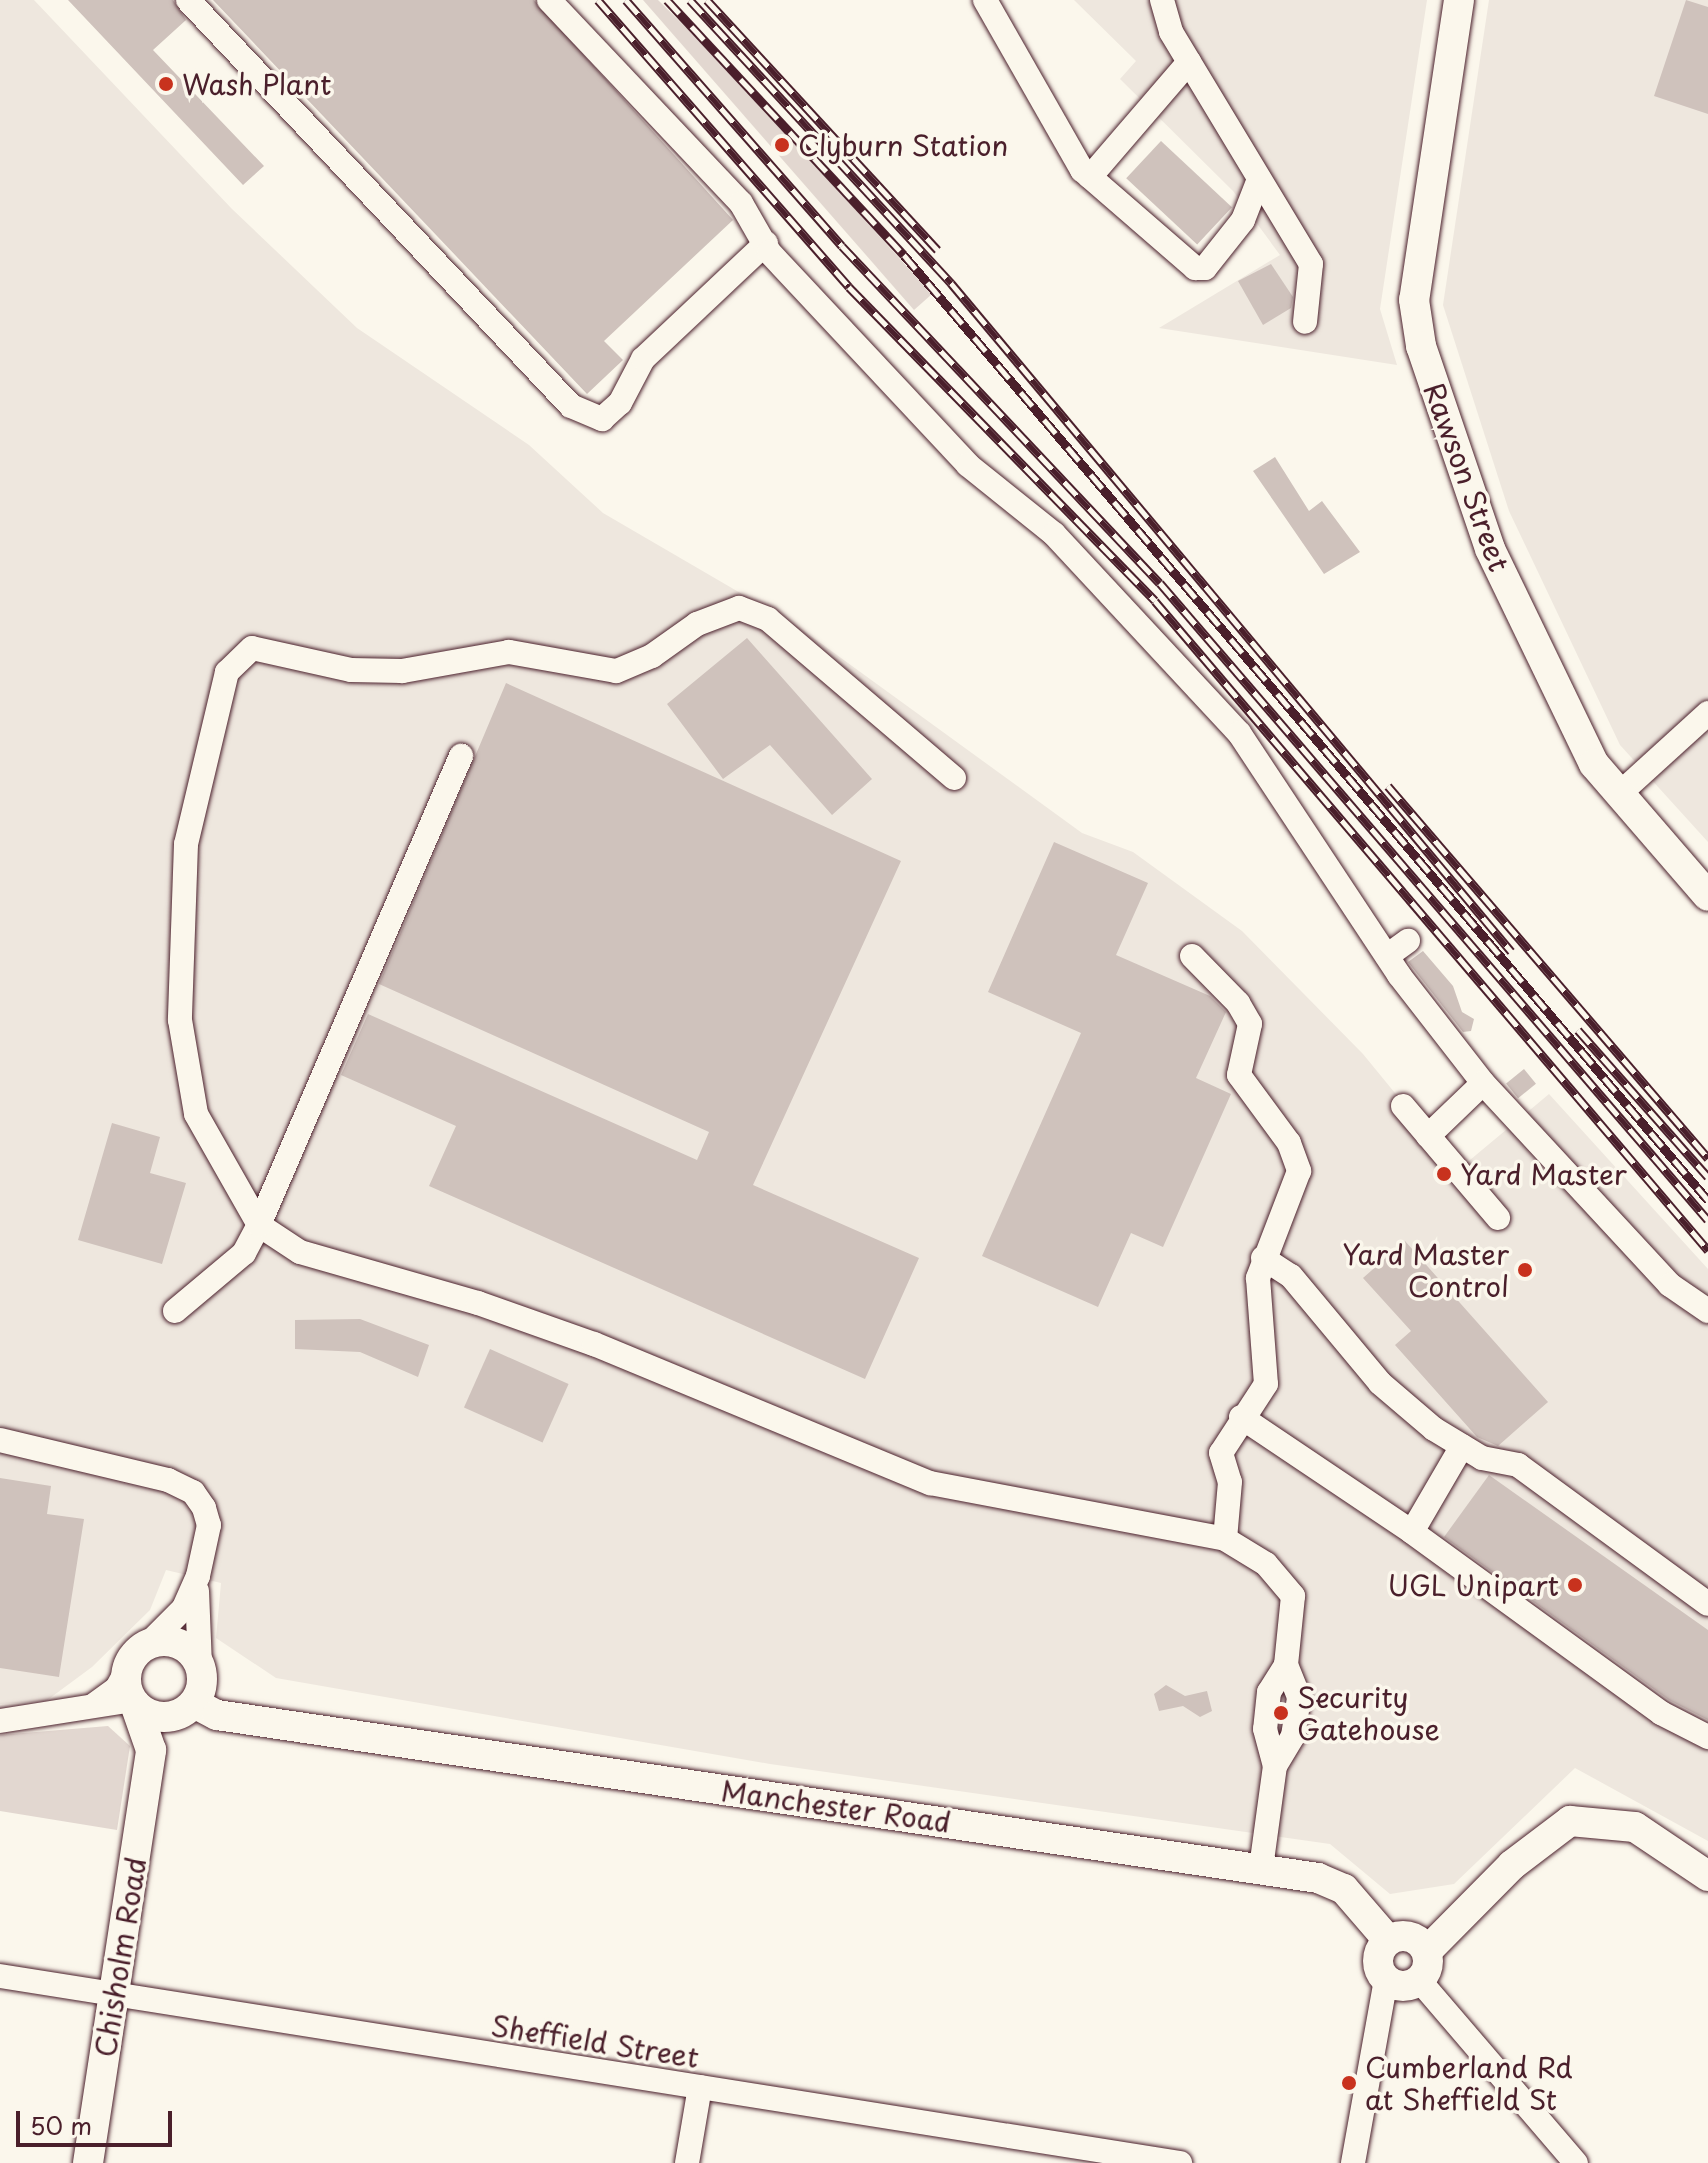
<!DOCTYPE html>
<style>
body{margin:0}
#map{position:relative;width:1708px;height:2163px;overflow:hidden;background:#fbf7ec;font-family:"Playpen Sans",sans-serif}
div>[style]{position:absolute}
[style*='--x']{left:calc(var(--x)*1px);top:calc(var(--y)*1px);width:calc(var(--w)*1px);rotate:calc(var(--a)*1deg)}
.built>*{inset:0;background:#eee7de}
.green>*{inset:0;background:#e2d7d0}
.building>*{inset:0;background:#cfc2bc;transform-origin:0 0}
.roads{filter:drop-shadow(0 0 2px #4a1f2b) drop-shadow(0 0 2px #4a1f2b)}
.minor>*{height:24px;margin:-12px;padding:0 12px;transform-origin:12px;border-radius:12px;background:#fbf7ec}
.major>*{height:30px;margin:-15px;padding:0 15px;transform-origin:15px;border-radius:15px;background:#fbf7ec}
.major>.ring{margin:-15px;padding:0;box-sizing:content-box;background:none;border:30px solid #fbf7ec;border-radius:50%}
.rail>*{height:9px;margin-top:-4.5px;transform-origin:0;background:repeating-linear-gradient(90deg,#fbf7ec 0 18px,#4a1f2b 0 36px);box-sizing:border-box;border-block:2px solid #4a1f2b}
.dots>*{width:22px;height:22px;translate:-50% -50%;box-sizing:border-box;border:4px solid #fbf7ec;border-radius:50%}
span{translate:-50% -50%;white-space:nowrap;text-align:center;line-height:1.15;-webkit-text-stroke:7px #fbf7ec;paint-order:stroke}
.poi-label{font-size:28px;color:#4a1f2b}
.left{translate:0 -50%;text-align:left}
.right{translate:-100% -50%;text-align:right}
.street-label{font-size:28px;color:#4a1f2b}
.scale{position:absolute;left:16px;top:2111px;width:156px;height:36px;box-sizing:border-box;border:4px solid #4a1f2b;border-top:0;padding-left:10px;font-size:24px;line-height:28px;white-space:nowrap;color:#4a1f2b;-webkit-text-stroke:6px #fbf7ec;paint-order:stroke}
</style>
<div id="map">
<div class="built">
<div style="clip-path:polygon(0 0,34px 0,232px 209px,357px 328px,529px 445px,603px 513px,797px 626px,1082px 833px,1133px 852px,1242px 931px,1363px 1054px,1458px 1170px,1549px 1094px,1708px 1269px,1708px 1841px,1575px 1768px,1454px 1884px,1390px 1894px,1330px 1844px,770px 1764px,276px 1678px,216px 1638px,221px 1583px,166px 1570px,150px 1610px,92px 1667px,46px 1701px,0 1704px)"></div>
<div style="clip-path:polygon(1074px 0,1427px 0,1380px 309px,1397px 365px,1159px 328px,1280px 255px,1233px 191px,1120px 79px,1136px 61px)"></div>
<div style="clip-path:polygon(1489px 0,1708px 0,1708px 842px,1620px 745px,1509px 511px,1443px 305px)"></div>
</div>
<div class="green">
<div style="clip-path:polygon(643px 0,658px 0,720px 61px,932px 294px,914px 310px)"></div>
<div style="clip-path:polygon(108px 1726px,130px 1746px,117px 1830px,0 1811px,0 1735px)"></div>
</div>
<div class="building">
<div style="clip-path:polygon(68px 0,173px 0,186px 20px,153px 50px,264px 166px,243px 185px)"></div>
<div style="clip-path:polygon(213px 0,534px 0,733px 220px,604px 341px,623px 360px,587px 394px)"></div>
<div style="clip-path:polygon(1686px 0,1708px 7px,1708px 114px,1654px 96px)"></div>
<div style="left:1161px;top:141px;width:97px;height:51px;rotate:43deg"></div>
<div style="clip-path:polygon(1271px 264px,1293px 297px,1291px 308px,1263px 325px,1238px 281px)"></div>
<div style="clip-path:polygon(1275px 457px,1309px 511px,1322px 501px,1360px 552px,1324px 574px,1253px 471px)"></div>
<div style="clip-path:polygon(747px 638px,872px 779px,832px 815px,770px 745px,723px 779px,667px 704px)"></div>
<div style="clip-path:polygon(506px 683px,901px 861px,753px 1185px,919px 1258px,865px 1379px,429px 1186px,456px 1126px,341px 1075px,368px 1014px,697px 1160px,709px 1132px,379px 984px)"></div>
<div style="clip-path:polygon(1054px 842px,1148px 883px,1116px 955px,1210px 996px,1226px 1012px,1196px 1078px,1231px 1094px,1163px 1247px,1131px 1233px,1098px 1307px,982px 1256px,1081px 1033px,988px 992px)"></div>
<div style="clip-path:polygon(1423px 951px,1453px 986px,1462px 1012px,1474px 1019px,1471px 1031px,1463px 1032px,1408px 962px)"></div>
<div style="left:1524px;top:1069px;width:19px;height:23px;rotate:51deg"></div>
<div style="clip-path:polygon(112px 1123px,160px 1137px,150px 1173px,186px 1183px,162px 1264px,78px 1240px)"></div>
<div style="clip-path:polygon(1405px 1241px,1548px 1402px,1498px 1446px,1477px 1437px,1395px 1345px,1411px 1331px,1363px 1278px)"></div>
<div style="clip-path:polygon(360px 1319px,429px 1345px,418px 1377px,360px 1352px,295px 1349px,295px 1320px)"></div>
<div style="left:490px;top:1349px;width:86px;height:64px;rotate:24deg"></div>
<div style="clip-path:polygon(1489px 1475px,1708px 1630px,1708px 1720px,1669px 1700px,1444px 1537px)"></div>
<div style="clip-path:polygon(0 1478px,51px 1486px,47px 1514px,84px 1519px,59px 1677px,0 1668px)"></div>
<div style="clip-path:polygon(1166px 1685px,1185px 1696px,1207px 1691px,1212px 1711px,1200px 1717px,1183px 1706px,1159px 1711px,1154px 1694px)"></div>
</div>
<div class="roads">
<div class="minor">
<div style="--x:188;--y:0;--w:558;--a:46.67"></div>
<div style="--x:571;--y:406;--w:34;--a:23"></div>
<div style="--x:602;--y:419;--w:24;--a:-42"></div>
<div style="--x:620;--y:403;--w:50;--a:-62.4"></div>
<div style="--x:643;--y:359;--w:169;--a:-43.3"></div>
<div style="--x:549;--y:0;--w:279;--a:46.6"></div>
<div style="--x:741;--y:203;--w:56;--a:60.3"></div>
<div style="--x:769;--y:252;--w:291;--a:46.9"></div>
<div style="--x:968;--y:465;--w:110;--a:38.7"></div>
<div style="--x:1054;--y:534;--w:272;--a:47.1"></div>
<div style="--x:1239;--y:733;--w:290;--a:56.5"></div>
<div style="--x:1399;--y:975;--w:137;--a:52.1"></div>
<div style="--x:1483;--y:1083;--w:275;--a:47.2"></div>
<div style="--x:1670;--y:1285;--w:46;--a:34.4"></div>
<div style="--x:985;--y:0;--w:196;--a:60.3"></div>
<div style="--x:1082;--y:170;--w:150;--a:40.9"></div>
<div style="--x:1195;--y:268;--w:10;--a:0"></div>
<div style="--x:1205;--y:268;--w:61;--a:-51.6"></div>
<div style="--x:1243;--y:220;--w:44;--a:-68.7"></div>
<div style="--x:1162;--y:0;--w:33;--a:74"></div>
<div style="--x:1171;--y:32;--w:271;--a:58.9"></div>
<div style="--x:1311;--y:264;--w:58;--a:95.9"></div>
<div style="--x:1090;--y:177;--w:152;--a:-49.3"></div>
<div style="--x:954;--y:778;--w:245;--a:-139.5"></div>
<div style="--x:768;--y:619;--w:31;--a:-159"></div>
<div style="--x:739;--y:608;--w:45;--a:159.1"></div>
<div style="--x:697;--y:624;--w:55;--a:144.6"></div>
<div style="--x:652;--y:656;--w:39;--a:157"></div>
<div style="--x:616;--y:671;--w:109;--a:-169.9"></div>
<div style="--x:509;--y:652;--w:109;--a:169.9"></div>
<div style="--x:402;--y:671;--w:51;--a:-178.9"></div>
<div style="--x:351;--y:670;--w:101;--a:-167.5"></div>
<div style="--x:252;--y:648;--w:35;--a:136"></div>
<div style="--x:227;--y:672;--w:177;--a:103.4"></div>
<div style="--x:186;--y:844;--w:176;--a:92"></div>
<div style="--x:180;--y:1020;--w:95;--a:80.3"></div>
<div style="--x:196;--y:1114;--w:128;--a:60.4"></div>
<div style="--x:259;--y:1225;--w:49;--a:33.4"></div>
<div style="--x:300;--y:1252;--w:185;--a:16"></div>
<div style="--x:478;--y:1303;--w:123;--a:19.5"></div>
<div style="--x:594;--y:1344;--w:364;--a:22.5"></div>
<div style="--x:930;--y:1483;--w:300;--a:10.7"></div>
<div style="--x:1225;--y:1539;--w:48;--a:31.4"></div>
<div style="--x:1266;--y:1564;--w:42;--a:49.8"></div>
<div style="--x:1293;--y:1596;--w:69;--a:95.8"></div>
<div style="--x:1286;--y:1665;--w:32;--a:122"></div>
<div style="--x:1269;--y:1692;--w:37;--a:96"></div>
<div style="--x:1265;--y:1729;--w:38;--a:75"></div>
<div style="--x:1618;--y:795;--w:122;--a:-42.3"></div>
<div style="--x:1192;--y:956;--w:66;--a:45.6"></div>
<div style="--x:1238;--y:1003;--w:24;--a:60"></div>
<div style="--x:1250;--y:1024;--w:52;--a:102.2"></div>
<div style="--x:1239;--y:1075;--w:84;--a:53.7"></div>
<div style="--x:1289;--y:1143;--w:30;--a:70"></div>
<div style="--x:1299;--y:1171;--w:115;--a:111"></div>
<div style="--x:1258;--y:1278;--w:106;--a:85.7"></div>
<div style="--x:1266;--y:1384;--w:82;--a:123.1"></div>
<div style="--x:1221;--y:1453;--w:30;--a:73"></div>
<div style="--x:1230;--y:1482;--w:57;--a:95"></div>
<div style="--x:1387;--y:956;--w:26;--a:-36"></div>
<div style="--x:1403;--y:1106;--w:147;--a:49.7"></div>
<div style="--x:1428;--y:1136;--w:76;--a:-43.9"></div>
<div style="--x:1263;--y:1258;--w:33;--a:33"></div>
<div style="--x:1291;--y:1276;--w:139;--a:50.2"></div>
<div style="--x:1380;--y:1383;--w:71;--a:40.4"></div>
<div style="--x:1434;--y:1429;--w:56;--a:31.1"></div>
<div style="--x:1482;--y:1458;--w:37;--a:11"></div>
<div style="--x:1518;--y:1465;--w:235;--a:36.2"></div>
<div style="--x:175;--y:1311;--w:90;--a:-40"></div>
<div style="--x:244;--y:1253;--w:32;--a:-62"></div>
<div style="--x:259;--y:1225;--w:511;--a:-66.7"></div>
<div style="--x:1241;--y:1417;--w:206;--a:33.9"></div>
<div style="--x:0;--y:1440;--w:173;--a:13.4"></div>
<div style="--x:168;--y:1480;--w:28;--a:26"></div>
<div style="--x:193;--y:1492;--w:19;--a:55"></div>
<div style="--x:204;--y:1508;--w:18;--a:74"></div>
<div style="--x:209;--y:1525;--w:52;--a:102.2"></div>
<div style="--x:198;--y:1576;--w:36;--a:114"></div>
<div style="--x:183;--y:1609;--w:49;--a:135"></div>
<div style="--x:1462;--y:1446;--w:99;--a:120.2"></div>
<div style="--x:1412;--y:1532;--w:308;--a:36"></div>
<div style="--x:1661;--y:1713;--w:53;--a:27.1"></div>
<div style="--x:197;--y:1591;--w:74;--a:87.7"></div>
<div style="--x:94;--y:1705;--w:29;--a:-36"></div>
<div style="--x:117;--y:1688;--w:21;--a:-61"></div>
<div style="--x:0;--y:1721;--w:135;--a:-9"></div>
<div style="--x:1261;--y:1868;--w:103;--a:-82.2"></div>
<div style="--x:1275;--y:1766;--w:35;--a:-59"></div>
<div style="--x:1293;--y:1736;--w:39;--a:-81"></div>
<div style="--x:1299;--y:1697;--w:35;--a:-112"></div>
<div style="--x:0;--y:1976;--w:1195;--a:9.01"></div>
<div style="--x:1419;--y:1980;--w:241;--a:49.4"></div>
<div style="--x:687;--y:2163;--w:77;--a:-80.3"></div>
<div style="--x:1353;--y:2163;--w:187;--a:-79.8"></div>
</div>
<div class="major">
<div style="--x:1459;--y:0;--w:303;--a:98.5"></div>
<div style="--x:1414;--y:300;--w:47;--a:81.3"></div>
<div style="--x:1421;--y:346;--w:214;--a:71.2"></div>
<div style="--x:1490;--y:549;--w:239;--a:64.2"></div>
<div style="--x:1594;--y:764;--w:174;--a:49.2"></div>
<div class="ring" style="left:126px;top:1641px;width:46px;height:46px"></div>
<div style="--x:194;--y:1703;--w:26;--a:28"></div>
<div style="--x:217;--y:1715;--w:1113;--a:8.42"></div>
<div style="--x:1318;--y:1878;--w:28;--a:23"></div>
<div style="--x:1344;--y:1889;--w:67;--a:49.2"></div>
<div class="ring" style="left:1378px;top:1936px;width:20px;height:20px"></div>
<div style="--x:1427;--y:1951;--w:121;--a:-45.3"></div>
<div style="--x:1512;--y:1865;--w:73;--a:-37.2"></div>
<div style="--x:1570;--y:1821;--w:65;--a:5.3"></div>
<div style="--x:1635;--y:1827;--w:88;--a:33.9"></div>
<div style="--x:88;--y:2163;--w:418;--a:-81.3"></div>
<div style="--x:151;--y:1750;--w:49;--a:-109.2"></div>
</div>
</div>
<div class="rail">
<div style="--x:598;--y:0;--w:381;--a:48.8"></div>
<div style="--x:849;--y:287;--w:438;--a:45.7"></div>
<div style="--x:1155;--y:601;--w:853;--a:49.57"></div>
<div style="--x:626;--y:0;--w:327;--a:48.7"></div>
<div style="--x:842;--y:246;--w:463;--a:46.7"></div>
<div style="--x:1160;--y:583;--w:840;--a:49.3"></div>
<div style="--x:667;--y:0;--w:348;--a:47.1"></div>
<div style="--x:904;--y:255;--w:1241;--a:49.61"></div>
<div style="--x:690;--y:0;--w:385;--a:47.3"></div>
<div style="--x:951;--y:283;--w:872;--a:50.03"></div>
<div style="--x:707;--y:0;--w:340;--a:47.3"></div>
<div style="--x:1388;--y:786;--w:491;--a:49.3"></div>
<div style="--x:1578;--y:1030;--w:196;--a:48.5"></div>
</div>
<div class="dots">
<div style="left:166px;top:84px;background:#c8321e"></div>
<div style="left:782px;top:145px;background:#c8321e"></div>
<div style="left:1444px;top:1174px;background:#c8321e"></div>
<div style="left:1525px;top:1270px;background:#c8321e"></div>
<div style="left:1575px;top:1585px;background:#c8321e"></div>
<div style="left:1281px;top:1713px;background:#c8321e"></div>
<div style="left:1349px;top:2083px;background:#c8321e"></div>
</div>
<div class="poi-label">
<span class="left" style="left:182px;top:84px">Wash Plant</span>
<span class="left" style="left:798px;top:145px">Clyburn Station</span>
<span class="left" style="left:1460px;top:1174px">Yard Master</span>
<span class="right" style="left:1509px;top:1270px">Yard Master<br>Control</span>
<span class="right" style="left:1559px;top:1585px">UGL Unipart</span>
<span class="left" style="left:1297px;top:1713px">Security<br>Gatehouse</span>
<span class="left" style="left:1365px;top:2083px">Cumberland Rd<br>at Sheffield St</span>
</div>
<div class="street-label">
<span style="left:1467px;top:477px;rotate:70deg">Rawson Street</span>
<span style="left:836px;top:1806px;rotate:8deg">Manchester Road</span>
<span style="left:120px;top:1957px;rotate:-81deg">Chisholm Road</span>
<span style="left:595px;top:2041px;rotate:9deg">Sheffield Street</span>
</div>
<div class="scale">50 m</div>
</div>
